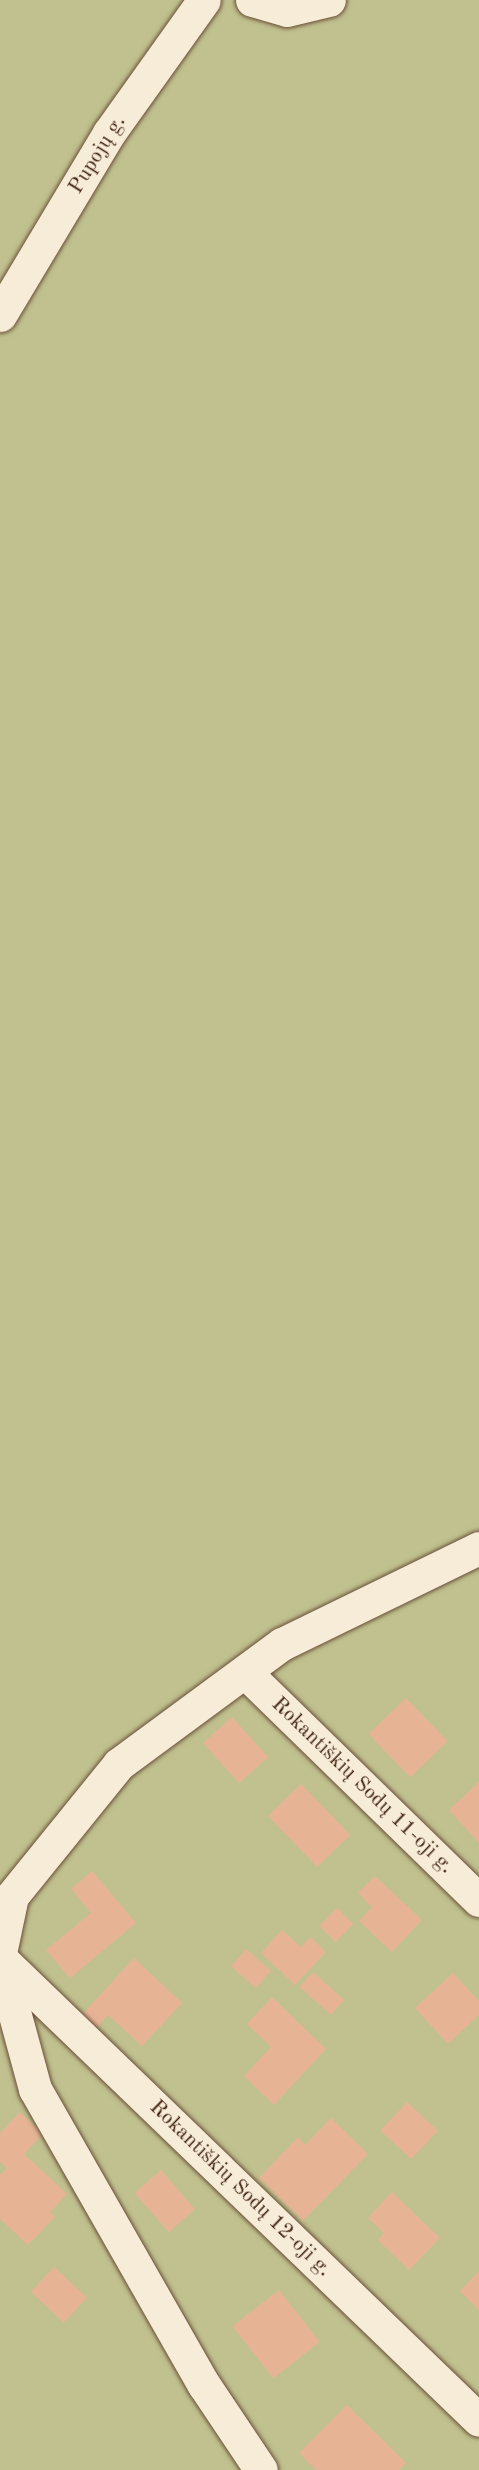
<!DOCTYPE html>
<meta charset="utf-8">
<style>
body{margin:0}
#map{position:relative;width:479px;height:2470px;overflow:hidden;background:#f2e1c3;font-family:"Old Standard TT",serif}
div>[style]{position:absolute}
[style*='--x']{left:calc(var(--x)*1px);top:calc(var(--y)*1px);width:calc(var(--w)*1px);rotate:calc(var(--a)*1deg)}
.green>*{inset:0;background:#c1c18f;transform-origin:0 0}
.building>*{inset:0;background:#e6b495;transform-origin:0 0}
.roads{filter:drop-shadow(0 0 2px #695039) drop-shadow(0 0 2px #695039)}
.street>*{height:33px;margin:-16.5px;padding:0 16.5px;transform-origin:16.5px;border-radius:16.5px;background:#f7ecd8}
span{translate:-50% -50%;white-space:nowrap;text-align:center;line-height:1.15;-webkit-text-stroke:5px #f7ecd8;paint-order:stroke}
.street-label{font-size:21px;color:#3b1f0b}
</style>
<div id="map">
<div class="green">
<div style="left:0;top:0;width:479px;height:2470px"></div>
</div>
<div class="building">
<div style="left:406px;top:1698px;width:60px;height:52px;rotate:46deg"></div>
<div style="left:232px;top:1717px;width:54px;height:39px;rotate:48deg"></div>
<div style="clip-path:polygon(479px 1782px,479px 1843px,449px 1810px)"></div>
<div style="left:301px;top:1784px;width:71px;height:46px;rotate:46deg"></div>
<div style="clip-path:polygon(92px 1871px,136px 1923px,70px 1978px,46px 1950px,91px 1913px,71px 1889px)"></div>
<div style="clip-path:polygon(375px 1876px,422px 1920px,392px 1952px,359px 1921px,372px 1907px,358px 1893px)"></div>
<div style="left:337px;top:1908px;width:23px;height:25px;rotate:45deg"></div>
<div style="clip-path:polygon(282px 1930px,301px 1947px,310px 1937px,326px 1952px,295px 1985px,261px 1953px)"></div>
<div style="left:246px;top:1949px;width:33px;height:23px;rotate:41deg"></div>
<div style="clip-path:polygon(134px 1958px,182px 2003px,142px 2046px,108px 2015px,94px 2030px,80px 2017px)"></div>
<div style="left:313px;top:1972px;width:42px;height:20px;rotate:42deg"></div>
<div style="clip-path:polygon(453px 1973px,479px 2001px,479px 2015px,448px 2044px,415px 2008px)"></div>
<div style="clip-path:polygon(272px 1997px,326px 2049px,274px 2105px,244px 2076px,271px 2047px,247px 2024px)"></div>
<div style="left:407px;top:2102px;width:42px;height:39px;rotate:43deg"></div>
<div style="clip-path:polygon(20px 2112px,43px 2134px,24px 2154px,67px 2194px,50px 2212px,55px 2217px,28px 2245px,0 2219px,0 2175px,7px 2168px,0 2162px,0 2133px)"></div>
<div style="clip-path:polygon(331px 2118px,368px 2154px,303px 2221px,259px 2178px,298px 2137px,305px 2145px)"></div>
<div style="left:161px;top:2170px;width:52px;height:35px;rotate:49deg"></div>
<div style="clip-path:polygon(392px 2192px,440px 2238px,409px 2270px,378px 2240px,384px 2233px,368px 2218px)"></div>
<div style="left:54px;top:2267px;width:45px;height:34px;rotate:43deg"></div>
<div style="clip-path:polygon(479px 2271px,479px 2310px,460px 2291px)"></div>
<div style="left:279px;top:2290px;width:66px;height:59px;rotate:52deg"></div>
<div style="clip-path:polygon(347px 2405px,406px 2463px,399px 2470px,316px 2470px,299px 2453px)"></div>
</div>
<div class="roads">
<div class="street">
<div style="--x:252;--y:0;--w:36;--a:16"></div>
<div style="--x:287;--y:10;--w:43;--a:-13.4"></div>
<div style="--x:0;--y:315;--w:212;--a:-59.1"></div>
<div style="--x:109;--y:133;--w:163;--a:-54.5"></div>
<div style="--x:246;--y:1673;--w:325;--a:44.3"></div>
<div style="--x:0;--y:1953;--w:58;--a:-78.1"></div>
<div style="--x:12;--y:1896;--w:170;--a:-51"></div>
<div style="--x:119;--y:1764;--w:202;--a:-36.4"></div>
<div style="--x:282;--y:1644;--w:219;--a:-26"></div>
<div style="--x:0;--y:1958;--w:665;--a:43.97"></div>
<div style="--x:0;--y:1960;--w:134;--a:74.8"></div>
<div style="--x:35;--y:2089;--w:341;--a:60.3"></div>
<div style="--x:204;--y:2385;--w:102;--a:56.2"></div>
</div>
</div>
<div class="street-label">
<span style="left:98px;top:155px;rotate:-58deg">Pupojų g.</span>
<span style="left:362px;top:1786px;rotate:44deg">Rokantiškių Sodų 11-oji g.</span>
<span style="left:240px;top:2189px;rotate:44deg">Rokantiškių Sodų 12-oji g.</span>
</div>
</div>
